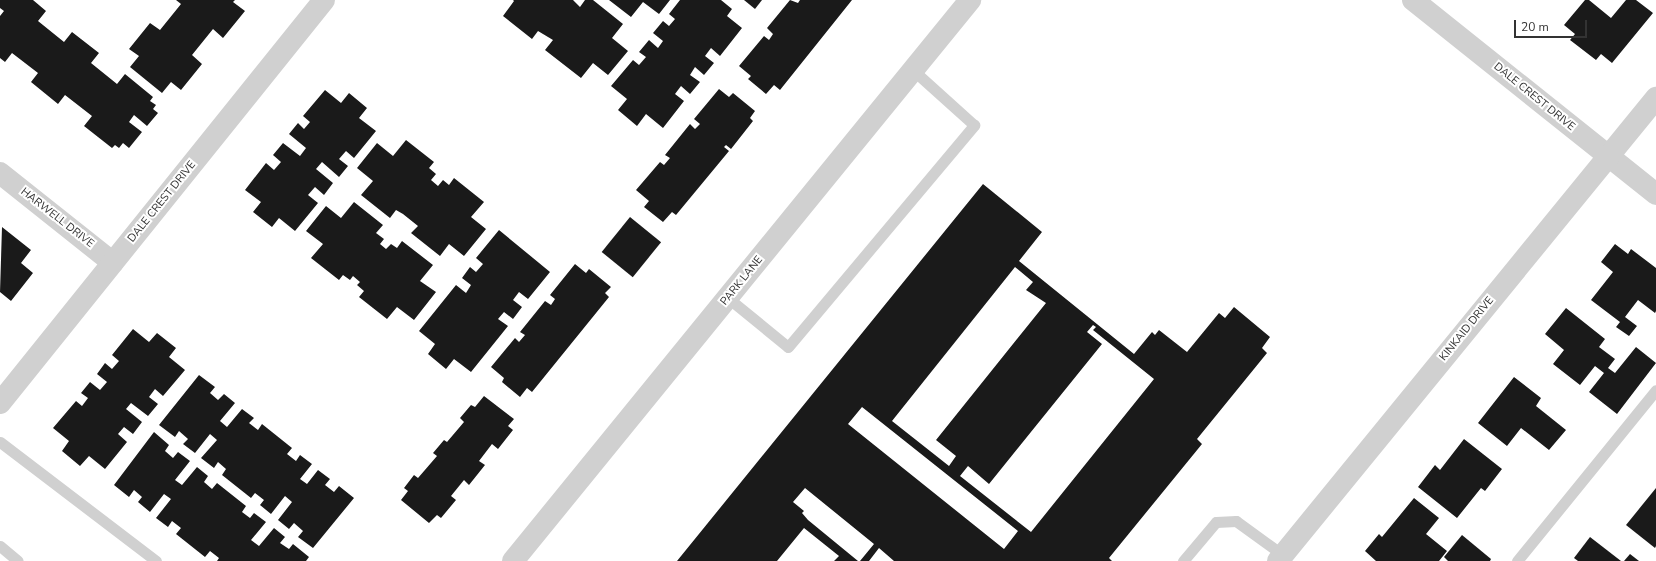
<!DOCTYPE html>
<style>
body{margin:0}
#map{position:relative;width:1656px;height:561px;overflow:hidden;background:#fff;font-family:"Nunito Sans",sans-serif}
div>[style]{position:absolute}
[style*='--x']{left:calc(var(--x)*1px);top:calc(var(--y)*1px);width:calc(var(--w)*1px);rotate:calc(var(--a)*1deg)}
.building>*{inset:0;background:#1a1a1a;transform-origin:0 0}
.service>*{height:11px;margin:-5.5px;padding:0 5.5px;transform-origin:5.5px;border-radius:5.5px;background:#d0d0d0}
.minor>*{height:22px;margin:-11px;padding:0 11px;transform-origin:11px;border-radius:11px;background:#d0d0d0}
.tertiary>*{height:22px;margin:-11px;padding:0 11px;transform-origin:11px;border-radius:11px;background:#d0d0d0}
span{translate:-50% -50%;white-space:nowrap;text-align:center;line-height:1.15;-webkit-text-stroke:4px #fff;paint-order:stroke}
.street-label{font-size:11px;color:#333}
.scale{position:absolute;left:1514px;top:20px;width:73px;height:18px;box-sizing:border-box;border:2px solid #333;border-top:0;padding-left:5px;font-size:12px;line-height:14px;white-space:nowrap;color:#333;-webkit-text-stroke:3px #fff;paint-order:stroke}
</style>
<div id="map">
<div class="building">
<div style="clip-path:polygon(0 0,33px 0,46px 11px,38px 21px,64px 42px,72px 32px,99px 53px,91px 63px,117px 84px,125px 74px,153px 97px,150px 101px,156px 105px,153px 109px,158px 113px,147px 126px,134px 115px,129px 122px,142px 132px,129px 148px,123px 143px,119px 148px,115px 145px,112px 148px,84px 126px,92px 116px,65px 95px,58px 104px,31px 82px,38px 73px,12px 53px,5px 62px,0 58px,0 16px,4px 11px,0 8px)"></div>
<div style="clip-path:polygon(176px 0,235px 0,233px 2px,245px 11px,223px 38px,213px 29px,192px 55px,202px 64px,181px 90px,171px 82px,162px 93px,130px 67px,139px 56px,129px 49px,150px 23px,160px 30px,181px 4px)"></div>
<div style="clip-path:polygon(513px 0,573px 0,580px 7px,585px 0,593px 0,623px 24px,612px 38px,628px 51px,608px 75px,593px 63px,581px 78px,545px 50px,553px 40px,538px 31px,532px 39px,503px 16px,514px 1px)"></div>
<div style="clip-path:polygon(609px 0,670px 0,659px 14px,643px 2px,631px 17px)"></div>
<div style="clip-path:polygon(680px 0,721px 0,732px 9px,727px 16px,742px 28px,720px 56px,711px 48px,705px 56px,714px 63px,704px 75px,695px 67px,690px 75px,700px 82px,690px 94px,681px 86px,675px 94px,684px 101px,663px 128px,646px 114px,637px 126px,618px 110px,627px 99px,611px 86px,633px 60px,639px 65px,646px 57px,639px 52px,649px 40px,658px 48px,663px 41px,653px 33px,663px 21px,669px 26px,675px 19px,669px 14px)"></div>
<div style="clip-path:polygon(744px 0,762px 0,755px 9px)"></div>
<div style="clip-path:polygon(790px 0,798px 3px,800px 0,852px 0,780px 90px,774px 85px,766px 94px,748px 79px,751px 76px,739px 66px,764px 36px,769px 40px,773px 34px,767px 28px)"></div>
<div style="clip-path:polygon(1585px 0,1589px 0,1611px 18px,1626px 0,1636px 0,1653px 13px,1612px 63px,1601px 54px,1596px 60px,1570px 40px,1575px 34px,1564px 25px)"></div>
<div style="clip-path:polygon(719px 89px,729px 97px,733px 93px,755px 111px,750px 118px,753px 121px,731px 149px,726px 145px,724px 147px,729px 151px,676px 215px,672px 212px,663px 222px,644px 207px,649px 201px,636px 190px,660px 162px,664px 165px,670px 158px,665px 155px,690px 124px,695px 129px,700px 124px,694px 119px)"></div>
<div style="clip-path:polygon(325px 90px,341px 103px,349px 93px,367px 108px,359px 118px,376px 131px,354px 158px,346px 151px,339px 159px,348px 166px,339px 177px,322px 162px,316px 169px,333px 183px,324px 195px,315px 187px,308px 195px,318px 203px,295px 231px,279px 218px,272px 227px,253px 212px,261px 202px,245px 190px,266px 163px,274px 170px,281px 162px,273px 155px,283px 143px,300px 156px,306px 148px,289px 134px,298px 123px,304px 129px,310px 122px,303px 116px)"></div>
<div style="clip-path:polygon(406px 140px,434px 162px,429px 168px,436px 174px,431px 180px,438px 186px,443px 180px,449px 185px,454px 178px,484px 202px,471px 217px,486px 229px,464px 256px,449px 244px,440px 256px,411px 233px,418px 226px,403px 214px,396px 210px,390px 218px,361px 195px,373px 181px,357px 168px,377px 143px,393px 156px)"></div>
<div style="clip-path:polygon(evenodd,983px 184px,1042px 232px,1019px 261px,1134px 354px,1152px 332px,1155px 335px,1159px 330px,1187px 352px,1219px 313px,1225px 318px,1234px 307px,1270px 337px,1262px 348px,1267px 353px,1197px 439px,1202px 444px,1109px 558px,1112px 561px,894px 561px,879px 548px,869px 561px,860px 561px,874px 544px,805px 488px,793px 502px,804px 511px,802px 513px,808px 520px,858px 561px,834px 561px,839px 556px,804px 528px,777px 561px,677px 561px,983px 184px,1015px 267px,1033px 282px,1026px 290px,1046px 303px,936px 440px,956px 456px,949px 466px,892px 421px,1015px 267px,983px 184px,1093px 325px,1096px 327px,1093px 330px,1154px 379px,1031px 532px,960px 476px,968px 466px,989px 484px,1102px 344px,1087px 332px,1093px 325px,983px 184px,862px 407px,1018px 531px,1004px 549px,848px 424px,862px 407px)"></div>
<div style="clip-path:polygon(354px 202px,383px 225px,376px 233px,384px 239px,380px 244px,386px 249px,391px 244px,397px 248px,402px 241px,433px 265px,420px 281px,436px 292px,414px 320px,397px 307px,387px 319px,359px 297px,364px 291px,357px 285px,360px 282px,353px 276px,350px 280px,343px 275px,339px 280px,311px 258px,323px 244px,306px 231px,326px 206px,341px 218px)"></div>
<div style="left:630px;top:217px;width:40px;height:45px;rotate:39deg"></div>
<div style="clip-path:polygon(2px 227px,31px 250px,21px 263px,33px 273px,11px 301px,0 292px)"></div>
<div style="clip-path:polygon(499px 230px,550px 272px,528px 299px,519px 292px,513px 300px,522px 307px,513px 319px,504px 312px,498px 319px,508px 326px,471px 372px,454px 359px,446px 369px,428px 354px,435px 344px,419px 331px,456px 285px,466px 293px,471px 285px,462px 278px,470px 267px,476px 272px,483px 264px,476px 258px)"></div>
<div style="clip-path:polygon(1615px 244px,1628px 254px,1631px 249px,1656px 268px,1656px 311px,1655px 313px,1638px 300px,1625px 317px,1637px 326px,1629px 336px,1616px 327px,1620px 322px,1591px 300px,1613px 272px,1601px 262px)"></div>
<div style="clip-path:polygon(575px 264px,586px 273px,589px 269px,611px 287px,605px 293px,609px 297px,532px 392px,527px 388px,520px 397px,502px 382px,504px 378px,491px 367px,515px 338px,519px 342px,525px 335px,520px 332px,545px 301px,551px 305px,555px 299px,550px 295px)"></div>
<div style="clip-path:polygon(1566px 308px,1605px 339px,1599px 347px,1615px 359px,1608px 368px,1615px 373px,1636px 347px,1656px 363px,1617px 414px,1589px 392px,1604px 373px,1595px 366px,1580px 385px,1553px 364px,1564px 350px,1545px 334px)"></div>
<div style="clip-path:polygon(133px 329px,149px 342px,157px 333px,176px 348px,169px 357px,185px 370px,163px 396px,155px 389px,149px 397px,158px 404px,148px 416px,131px 403px,126px 409px,142px 422px,133px 434px,124px 427px,118px 434px,127px 442px,105px 469px,89px 456px,80px 466px,62px 451px,69px 441px,53px 428px,76px 401px,82px 406px,88px 398px,81px 393px,90px 382px,100px 390px,107px 382px,97px 374px,105px 363px,112px 369px,119px 361px,112px 355px)"></div>
<div style="clip-path:polygon(199px 375px,215px 387px,210px 393px,218px 400px,224px 394px,235px 403px,220px 421px,227px 427px,242px 409px,254px 418px,249px 423px,258px 430px,262px 424px,292px 448px,287px 454px,296px 461px,300px 455px,312px 464px,300px 479px,307px 484px,318px 470px,330px 479px,325px 485px,334px 492px,339px 486px,354px 498px,313px 548px,298px 537px,303px 531px,294px 523px,289px 529px,278px 520px,292px 502px,285px 496px,271px 514px,260px 505px,264px 500px,255px 493px,251px 498px,222px 475px,226px 469px,218px 462px,214px 468px,201px 458px,217px 440px,210px 434px,195px 453px,183px 444px,188px 439px,179px 431px,175px 437px,159px 425px)"></div>
<div style="clip-path:polygon(1514px 377px,1541px 398px,1536px 406px,1566px 430px,1549px 450px,1521px 428px,1507px 446px,1478px 423px)"></div>
<div style="clip-path:polygon(484px 396px,514px 419px,508px 426px,513px 430px,498px 449px,492px 444px,479px 461px,485px 465px,469px 485px,464px 480px,451px 496px,456px 500px,441px 518px,437px 515px,429px 523px,401px 500px,408px 491px,404px 488px,414px 475px,418px 478px,437px 456px,433px 453px,444px 440px,447px 442px,464px 422px,460px 418px,471px 405px,475px 407px)"></div>
<div style="clip-path:polygon(154px 432px,169px 445px,165px 451px,173px 458px,178px 452px,190px 461px,175px 480px,182px 485px,197px 467px,208px 476px,204px 482px,212px 489px,217px 483px,246px 506px,242px 512px,250px 518px,254px 513px,266px 522px,251px 540px,259px 546px,274px 528px,285px 537px,280px 543px,289px 549px,293px 544px,309px 557px,306px 561px,217px 561px,219px 558px,210px 551px,205px 557px,176px 534px,181px 528px,172px 521px,168px 527px,156px 518px,171px 499px,164px 494px,150px 512px,138px 502px,142px 497px,134px 490px,129px 497px,114px 485px)"></div>
<div style="clip-path:polygon(1464px 439px,1502px 469px,1485px 491px,1481px 488px,1457px 518px,1418px 487px,1435px 465px,1440px 470px)"></div>
<div style="clip-path:polygon(1656px 488px,1656px 546px,1655px 548px,1626px 525px)"></div>
<div style="clip-path:polygon(1414px 498px,1439px 518px,1426px 534px,1447px 551px,1439px 561px,1376px 561px,1365px 551px,1379px 534px,1382px 537px)"></div>
<div style="clip-path:polygon(1462px 535px,1491px 559px,1490px 561px,1448px 561px,1444px 557px)"></div>
<div style="clip-path:polygon(1590px 537px,1621px 561px,1578px 561px,1574px 558px)"></div>
<div style="clip-path:polygon(1630px 554px,1639px 561px,1624px 561px)"></div>
</div>
<div class="service">
<div style="--x:728;--y:298;--w:77;--a:39.2"></div>
<div style="--x:788;--y:347;--w:290;--a:-50"></div>
<div style="--x:974;--y:125;--w:82;--a:-138"></div>
<div style="--x:0;--y:442;--w:196;--a:37.3"></div>
<div style="--x:0;--y:546;--w:23;--a:40"></div>
<div style="--x:1183;--y:561;--w:51;--a:-49.8"></div>
<div style="--x:1216;--y:522;--w:20;--a:-3"></div>
<div style="--x:1236;--y:521;--w:58;--a:35.9"></div>
<div style="--x:1517;--y:561;--w:220;--a:-50.9"></div>
</div>
<div class="minor">
<div style="--x:1413;--y:0;--w:311;--a:38.6"></div>
<div style="--x:0;--y:173;--w:144;--a:38.5"></div>
<div style="--x:0;--y:403;--w:517;--a:-51.2"></div>
<div style="--x:1278;--y:561;--w:598;--a:-50.77"></div>
</div>
<div class="tertiary">
<div style="--x:513;--y:561;--w:724;--a:-50.83"></div>
</div>
<div class="street-label">
<span style="left:1534px;top:97px;rotate:39deg">DALE CREST DRIVE</span>
<span style="left:162px;top:202px;rotate:-51deg">DALE CREST DRIVE</span>
<span style="left:57px;top:218px;rotate:38deg">HARWELL DRIVE</span>
<span style="left:742px;top:281px;rotate:-51deg">PARK LANE</span>
<span style="left:1467px;top:329px;rotate:-51deg">KINKAID DRIVE</span>
</div>
<div class="scale">20 m</div>
</div>
